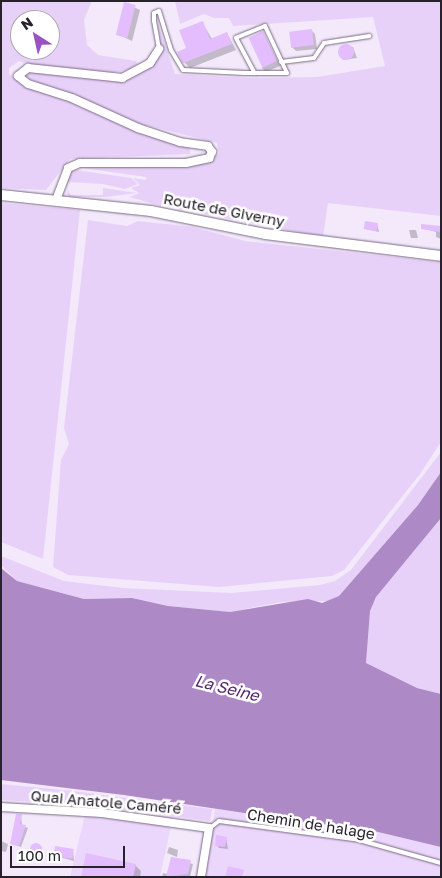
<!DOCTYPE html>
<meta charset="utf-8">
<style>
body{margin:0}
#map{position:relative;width:442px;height:878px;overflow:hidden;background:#f3e9fb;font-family:"Golos Text",sans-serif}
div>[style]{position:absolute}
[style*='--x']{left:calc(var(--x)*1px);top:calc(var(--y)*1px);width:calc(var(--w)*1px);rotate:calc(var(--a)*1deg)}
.built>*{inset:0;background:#ecd7fc}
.green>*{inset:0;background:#e8d1f9}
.water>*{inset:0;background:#ad89c6}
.shadow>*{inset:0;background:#0003}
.building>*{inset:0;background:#e3bdfd;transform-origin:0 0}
.round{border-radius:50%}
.roads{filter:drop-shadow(0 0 1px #796983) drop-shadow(0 0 1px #796983)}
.lane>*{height:4px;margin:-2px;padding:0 2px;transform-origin:2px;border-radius:2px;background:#fff}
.street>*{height:8px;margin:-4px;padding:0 4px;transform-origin:4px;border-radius:4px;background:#fff}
.secondary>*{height:10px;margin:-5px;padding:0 5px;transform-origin:5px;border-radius:5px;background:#fff}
span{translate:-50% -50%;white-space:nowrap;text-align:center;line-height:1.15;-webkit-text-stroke:5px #fff;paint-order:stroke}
.street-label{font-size:15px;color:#27212c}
.water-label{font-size:16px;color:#54256e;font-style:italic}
.frame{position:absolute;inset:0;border:2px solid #27212c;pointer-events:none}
.north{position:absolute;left:10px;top:10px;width:50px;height:50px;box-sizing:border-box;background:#fff;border:1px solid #a9a6ab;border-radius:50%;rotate:325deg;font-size:14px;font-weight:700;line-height:20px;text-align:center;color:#27212c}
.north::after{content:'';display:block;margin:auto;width:18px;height:22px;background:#9a51c4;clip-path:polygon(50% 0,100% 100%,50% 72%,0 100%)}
.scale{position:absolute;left:10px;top:846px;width:115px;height:22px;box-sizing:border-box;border:2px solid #27212c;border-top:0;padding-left:6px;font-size:15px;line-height:18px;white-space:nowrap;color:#27212c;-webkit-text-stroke:4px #fff;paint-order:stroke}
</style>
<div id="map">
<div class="built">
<div style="clip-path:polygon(83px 807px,173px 817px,160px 877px,70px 877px,85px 815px)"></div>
<div style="clip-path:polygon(215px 809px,318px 824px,353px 826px,434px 844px,441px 847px,441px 877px,205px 877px)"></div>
</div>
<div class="green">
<div style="clip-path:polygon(evenodd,1px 1px,92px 1px,84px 20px,87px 45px,98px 55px,136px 61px,138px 64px,129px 70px,109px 73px,45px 68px,19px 61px,9px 68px,9px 74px,23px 84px,190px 145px,190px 154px,70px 159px,46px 190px,1px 188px,1px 1px,20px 20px,50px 20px,50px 50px,20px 50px,20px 20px)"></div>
<div style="clip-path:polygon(175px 1px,441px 1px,441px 216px,328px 203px,323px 237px,154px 204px,130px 197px,139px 193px,131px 188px,140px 185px,133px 178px,146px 180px,146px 177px,83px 168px,80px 165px,196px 164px,219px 154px,217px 143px,141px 124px,32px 81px,23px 74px,28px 70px,118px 79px,160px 53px,158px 24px,175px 74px,250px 78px,317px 77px,385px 66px,373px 17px,233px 26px,229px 18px,214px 18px,204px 14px,180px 24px)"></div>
<div style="clip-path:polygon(76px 170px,131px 178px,138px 184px,125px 189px,103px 184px,67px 182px,69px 172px)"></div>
<div style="clip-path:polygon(103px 188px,137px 193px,105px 197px,69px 197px,67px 195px,68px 190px,71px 195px,103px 195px)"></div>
<div style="clip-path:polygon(1px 203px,80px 210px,43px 559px,1px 542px)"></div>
<div style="clip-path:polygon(88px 220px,127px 226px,138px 221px,193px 227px,245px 241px,441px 262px,441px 442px,420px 474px,344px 570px,332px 576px,219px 587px,68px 575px,53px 567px,61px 460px,69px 444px,64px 428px)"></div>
<div style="clip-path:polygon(441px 452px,441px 472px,418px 505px,339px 596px,331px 601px,281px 602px,230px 612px,168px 606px,132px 598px,84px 599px,17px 581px,1px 565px,1px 556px,64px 581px,123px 588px,231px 593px,320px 585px,335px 581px,351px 570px)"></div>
<div style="clip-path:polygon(441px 518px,441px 694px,417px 688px,366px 663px,370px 611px,376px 597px)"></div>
<div style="clip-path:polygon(1px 784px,73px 791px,212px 809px,210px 821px,85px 805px,1px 800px)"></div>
</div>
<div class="water">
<div style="clip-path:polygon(441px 472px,441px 518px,376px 597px,370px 611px,366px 663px,417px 688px,441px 694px,441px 847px,353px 826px,318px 824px,124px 795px,1px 780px,1px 568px,17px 581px,84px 599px,132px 598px,168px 606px,230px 612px,308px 599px,322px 603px,339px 596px,418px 505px)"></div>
</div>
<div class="shadow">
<div style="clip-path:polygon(125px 3px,140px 10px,132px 41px,117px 34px)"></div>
<div style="clip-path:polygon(202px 22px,212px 39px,227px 33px,236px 50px,190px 68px,184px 62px,188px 49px)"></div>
<div style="clip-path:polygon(311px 30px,315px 34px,317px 49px,296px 51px,292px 47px)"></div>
<div style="clip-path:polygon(263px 32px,280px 66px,266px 72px,262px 68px)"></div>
<div style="clip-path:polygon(353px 47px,357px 58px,343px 60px,339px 49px)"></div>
<div style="clip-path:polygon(377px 224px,379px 232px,365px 229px)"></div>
<div style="clip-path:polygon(441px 227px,441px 239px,436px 237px,436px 232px,422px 228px)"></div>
<div style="clip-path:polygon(409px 230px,416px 230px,418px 238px,411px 238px)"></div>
<div style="clip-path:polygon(21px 815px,22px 826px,28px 828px,21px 847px,11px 844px)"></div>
<div style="clip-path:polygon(226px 838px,228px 849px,219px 848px,217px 845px)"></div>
<div style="clip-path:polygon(1px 841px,8px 844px,6px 852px,1px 851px)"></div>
<div style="clip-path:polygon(33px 844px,42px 847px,40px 856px,31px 853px)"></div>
<div style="clip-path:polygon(169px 847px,178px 850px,177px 857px,167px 853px)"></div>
<div style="clip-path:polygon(73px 850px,74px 861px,55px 856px)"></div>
<div style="clip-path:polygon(172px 859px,193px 864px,190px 877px,162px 877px,163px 873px,167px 874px)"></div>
<div style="clip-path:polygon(135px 865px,141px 871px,140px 877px,82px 877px)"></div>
</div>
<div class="building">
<div style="left:124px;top:2px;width:12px;height:34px;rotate:14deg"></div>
<div style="clip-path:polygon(203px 21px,210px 39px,227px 32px,232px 44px,183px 63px,177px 52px,186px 48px,179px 30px)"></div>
<div style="left:312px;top:29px;width:16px;height:23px;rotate:83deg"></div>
<div style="left:263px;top:31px;width:33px;height:16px;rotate:65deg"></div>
<div class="round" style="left:338px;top:44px;width:16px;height:16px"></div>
<div style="left:365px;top:221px;width:13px;height:8px;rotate:9deg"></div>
<div style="clip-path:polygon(421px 224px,441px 226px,441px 232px,421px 229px)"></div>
<div style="clip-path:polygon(16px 814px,22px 814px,20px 824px,26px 825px,19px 846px,10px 844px)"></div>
<div style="clip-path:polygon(216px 835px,227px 837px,225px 847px,215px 846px)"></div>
<div class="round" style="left:30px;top:843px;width:12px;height:12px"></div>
<div style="left:55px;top:846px;width:19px;height:10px;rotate:9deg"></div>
<div style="clip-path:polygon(86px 853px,136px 864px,133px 877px,81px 877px)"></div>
<div style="clip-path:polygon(171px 857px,191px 860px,188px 874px,166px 877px)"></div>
<div style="clip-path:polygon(228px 866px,244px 870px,242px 877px,225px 877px)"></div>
</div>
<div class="roads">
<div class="lane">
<div style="--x:159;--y:49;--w:28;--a:-100"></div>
<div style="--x:154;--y:21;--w:8;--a:-90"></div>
<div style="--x:154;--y:13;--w:5;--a:-22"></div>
<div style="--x:159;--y:11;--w:41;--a:72.9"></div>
<div style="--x:171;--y:50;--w:23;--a:59"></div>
<div style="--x:183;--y:70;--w:62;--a:2.8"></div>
<div style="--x:245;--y:73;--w:42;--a:0"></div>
<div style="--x:287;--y:73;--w:52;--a:-115.1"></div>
<div style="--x:265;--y:26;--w:31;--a:158"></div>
<div style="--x:236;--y:38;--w:40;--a:62"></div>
<div style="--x:281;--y:62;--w:33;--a:-7"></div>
<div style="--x:314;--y:58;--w:18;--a:-56"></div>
<div style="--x:324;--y:43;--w:46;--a:-8.8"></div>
<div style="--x:210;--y:828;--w:11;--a:-38"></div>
<div style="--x:219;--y:821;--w:141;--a:7.7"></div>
<div style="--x:359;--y:840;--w:85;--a:15.7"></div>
</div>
<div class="street">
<div style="--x:56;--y:200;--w:34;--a:-69"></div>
<div style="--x:68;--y:168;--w:13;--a:-23"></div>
<div style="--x:80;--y:163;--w:106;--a:0"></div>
<div style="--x:186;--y:163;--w:24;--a:-12"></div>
<div style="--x:209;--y:158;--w:7;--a:-63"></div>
<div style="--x:212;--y:152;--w:7;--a:-124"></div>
<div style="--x:208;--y:146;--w:28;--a:-172"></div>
<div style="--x:180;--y:142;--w:44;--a:-161.6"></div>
<div style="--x:138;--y:128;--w:72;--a:-155.6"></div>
<div style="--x:72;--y:98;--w:46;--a:-162.3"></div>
<div style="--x:28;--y:84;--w:13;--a:-141"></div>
<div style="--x:18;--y:76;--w:13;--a:-39"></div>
<div style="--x:28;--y:68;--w:95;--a:6.1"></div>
<div style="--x:122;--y:78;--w:32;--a:-28"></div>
<div style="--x:150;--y:63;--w:17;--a:-57"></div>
<div style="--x:1;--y:807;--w:101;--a:3.4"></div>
<div style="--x:102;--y:813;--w:108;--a:8"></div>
<div style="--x:209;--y:828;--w:50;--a:99.3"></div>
</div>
<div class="secondary">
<div style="--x:1;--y:195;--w:151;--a:6.1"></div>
<div style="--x:151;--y:211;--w:116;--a:11.4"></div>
<div style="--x:265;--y:234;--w:177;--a:7.1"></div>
</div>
</div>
<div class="street-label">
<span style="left:224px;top:210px;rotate:11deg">Route de Giverny</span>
<span style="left:106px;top:802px;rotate:5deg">Quai Anatole Caméré</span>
<span style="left:311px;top:824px;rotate:9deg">Chemin de halage</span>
</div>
<div class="water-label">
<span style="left:227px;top:688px;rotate:14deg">La Seine</span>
</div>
<div class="frame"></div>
<div class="north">N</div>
<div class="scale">100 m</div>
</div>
